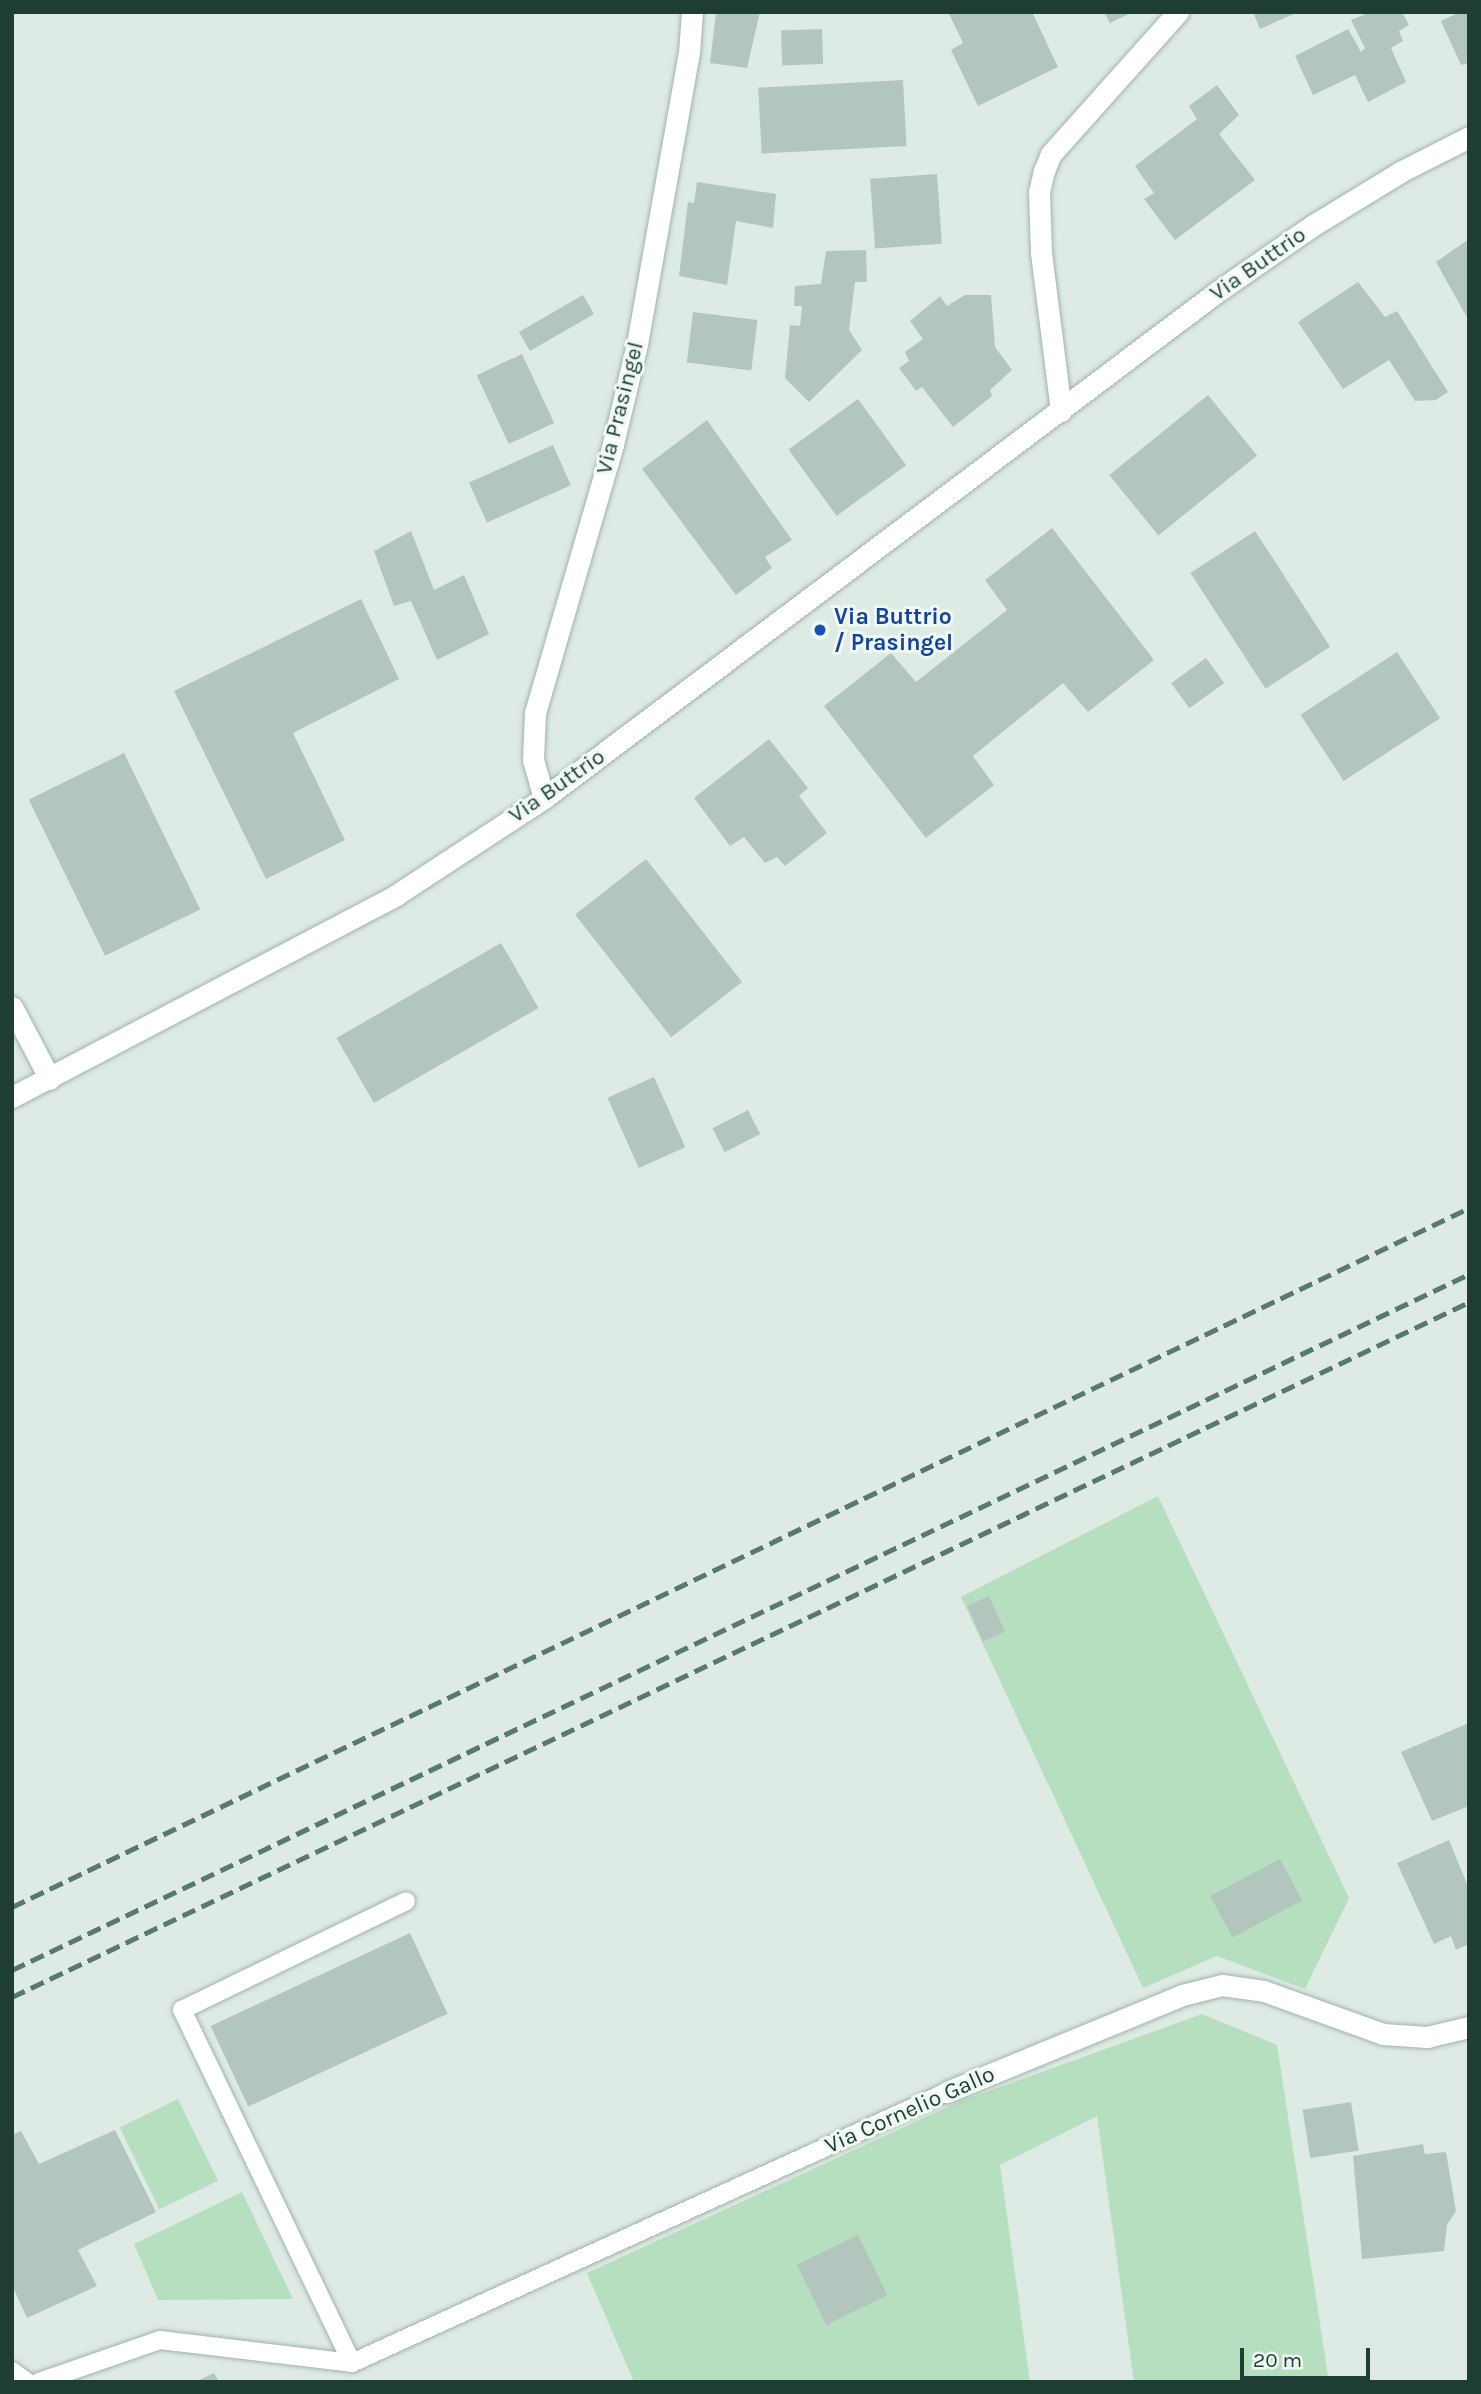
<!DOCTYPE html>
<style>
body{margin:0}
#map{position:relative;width:1481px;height:2394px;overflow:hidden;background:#deebe5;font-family:Karla,sans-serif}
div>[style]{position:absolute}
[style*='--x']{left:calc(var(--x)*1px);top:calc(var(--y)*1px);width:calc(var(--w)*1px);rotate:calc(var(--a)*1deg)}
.green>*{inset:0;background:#b5dfbf;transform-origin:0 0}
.building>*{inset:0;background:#b3c6be;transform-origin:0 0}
.roads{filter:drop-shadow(0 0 2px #a1b3ac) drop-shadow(0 0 2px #a1b3ac)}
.service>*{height:18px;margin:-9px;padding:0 9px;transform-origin:9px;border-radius:9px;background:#fff}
.minor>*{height:21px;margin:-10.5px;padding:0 10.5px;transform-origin:10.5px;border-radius:10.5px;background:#fff}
.tertiary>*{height:21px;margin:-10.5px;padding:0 10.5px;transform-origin:10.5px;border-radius:10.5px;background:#fff}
.rail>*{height:5px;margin-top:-2.5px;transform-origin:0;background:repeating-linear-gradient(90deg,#58796f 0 14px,transparent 0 21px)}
.dots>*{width:19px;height:19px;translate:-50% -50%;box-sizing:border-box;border:4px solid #eff8f3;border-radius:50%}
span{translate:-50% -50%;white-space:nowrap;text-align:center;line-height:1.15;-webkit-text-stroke:6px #eff8f3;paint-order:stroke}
.street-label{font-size:23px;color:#1e3d34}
.transit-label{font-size:23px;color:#164399;font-weight:700}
.left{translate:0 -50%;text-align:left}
.frame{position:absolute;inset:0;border:14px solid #1e3d34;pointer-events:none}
.scale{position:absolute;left:1240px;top:2348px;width:130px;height:32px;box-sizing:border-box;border:4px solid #1e3d34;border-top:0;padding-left:9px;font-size:21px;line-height:24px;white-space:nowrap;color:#1e3d34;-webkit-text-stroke:5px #eff8f3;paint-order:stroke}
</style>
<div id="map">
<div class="green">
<div style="clip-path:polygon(1158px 1496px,1349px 1898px,1305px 1989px,1217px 1956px,1143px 1988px,961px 1597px)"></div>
<div style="clip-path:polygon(1202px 2014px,1277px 2045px,1329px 2382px,1134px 2382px,1097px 2116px,1000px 2165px,1030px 2382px,634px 2382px,587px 2273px,956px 2103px)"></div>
<div style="left:178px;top:2099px;width:91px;height:65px;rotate:64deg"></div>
<div style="clip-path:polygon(242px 2192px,293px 2299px,158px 2300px,134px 2244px)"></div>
</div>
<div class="building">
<div style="clip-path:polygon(716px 12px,760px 12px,747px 68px,710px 63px)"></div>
<div style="clip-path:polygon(948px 12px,1032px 12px,1058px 67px,978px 106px,951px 50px,963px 43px)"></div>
<div style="clip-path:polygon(1104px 12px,1133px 12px,1110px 23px)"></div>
<div style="clip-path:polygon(1253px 12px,1298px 12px,1260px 29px)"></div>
<div style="clip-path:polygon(1370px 12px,1402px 12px,1409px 25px,1399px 31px,1403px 41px,1391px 48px,1406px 82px,1368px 102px,1355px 75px,1313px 95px,1295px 56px,1348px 29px,1361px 52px,1365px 48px,1351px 20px)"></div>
<div style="clip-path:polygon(1460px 12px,1469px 12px,1469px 63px,1461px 65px,1441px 21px)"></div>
<div style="left:822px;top:29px;width:35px;height:41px;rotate:88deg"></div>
<div style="left:903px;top:80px;width:66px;height:145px;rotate:87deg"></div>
<div style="clip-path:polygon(1217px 85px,1239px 115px,1219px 134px,1255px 180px,1175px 240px,1144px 199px,1154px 193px,1135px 166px,1197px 119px,1189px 106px)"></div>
<div style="left:937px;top:174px;width:70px;height:67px;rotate:86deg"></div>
<div style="clip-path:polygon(697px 182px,776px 194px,773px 228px,736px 221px,727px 285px,679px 276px,688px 202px,694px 203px)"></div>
<div style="clip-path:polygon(1469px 239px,1469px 321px,1436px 262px)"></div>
<div style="clip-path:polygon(866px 250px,867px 282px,855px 282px,849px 330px,862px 350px,809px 402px,785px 378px,790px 325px,800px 326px,802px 306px,794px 306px,795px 286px,821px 284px,826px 251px)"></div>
<div style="clip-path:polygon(1358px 282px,1385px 317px,1397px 311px,1448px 392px,1436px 400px,1415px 401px,1389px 360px,1343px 389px,1298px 322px)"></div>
<div style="left:583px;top:295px;width:22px;height:74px;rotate:60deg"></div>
<div style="clip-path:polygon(965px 295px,991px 295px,995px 347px,1012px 370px,990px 390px,992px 396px,953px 427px,922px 387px,916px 391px,899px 368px,909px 361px,905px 352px,923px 339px,910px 321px,940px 296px,947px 306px)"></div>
<div style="left:693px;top:312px;width:65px;height:51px;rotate:7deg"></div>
<div style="left:522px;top:354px;width:76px;height:50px;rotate:65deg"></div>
<div style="left:1208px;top:395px;width:78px;height:127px;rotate:51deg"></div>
<div style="left:858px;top:399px;width:82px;height:86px;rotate:54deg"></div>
<div style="clip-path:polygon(707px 420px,792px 540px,765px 557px,772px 568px,736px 595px,642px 469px)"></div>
<div style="left:553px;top:445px;width:44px;height:92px;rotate:66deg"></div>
<div style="clip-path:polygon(1052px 528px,1154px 660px,1088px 712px,1063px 683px,973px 756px,994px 785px,926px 838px,824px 706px,891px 653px,916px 682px,1007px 610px,985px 580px)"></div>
<div style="clip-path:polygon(411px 531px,434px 590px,464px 575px,489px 634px,437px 660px,411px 601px,394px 606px,374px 551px)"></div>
<div style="left:1255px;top:531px;width:138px;height:77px;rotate:57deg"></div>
<div style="clip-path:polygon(361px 599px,399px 679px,293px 733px,345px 840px,266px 879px,174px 691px)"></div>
<div style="left:1397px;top:652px;width:79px;height:115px;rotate:57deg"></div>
<div style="left:1206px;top:658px;width:31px;height:43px;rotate:54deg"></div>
<div style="clip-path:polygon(769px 739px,808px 788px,799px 796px,827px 833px,785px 866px,777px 857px,765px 863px,744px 837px,730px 846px,694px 798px)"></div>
<div style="left:124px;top:753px;width:174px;height:106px;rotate:64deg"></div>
<div style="left:646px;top:859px;width:156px;height:90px;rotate:52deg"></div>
<div style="left:501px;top:943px;width:75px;height:190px;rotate:60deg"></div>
<div style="left:654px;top:1077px;width:77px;height:51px;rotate:66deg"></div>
<div style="left:748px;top:1110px;width:27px;height:40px;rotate:63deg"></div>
<div style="left:989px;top:1596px;width:39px;height:24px;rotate:66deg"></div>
<div style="clip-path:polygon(1469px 1723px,1469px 1806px,1432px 1821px,1401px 1752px)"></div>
<div style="clip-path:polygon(1449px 1840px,1469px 1889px,1469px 1944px,1456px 1950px,1451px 1936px,1434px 1944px,1397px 1863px)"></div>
<div style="left:1280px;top:1859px;width:47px;height:79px;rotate:62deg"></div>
<div style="left:410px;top:1933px;width:89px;height:220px;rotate:65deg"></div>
<div style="left:1351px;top:2102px;width:49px;height:49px;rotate:81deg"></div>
<div style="clip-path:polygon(115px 2130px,156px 2212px,78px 2250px,97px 2286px,27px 2318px,12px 2285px,12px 2135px,21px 2131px,39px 2164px)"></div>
<div style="clip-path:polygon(1423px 2144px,1425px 2154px,1446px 2152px,1456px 2211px,1447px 2225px,1444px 2251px,1362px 2259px,1353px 2156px)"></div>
<div style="left:858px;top:2235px;width:67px;height:68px;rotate:64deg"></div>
<div style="clip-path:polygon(214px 2373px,219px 2382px,195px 2382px)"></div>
</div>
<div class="roads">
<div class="service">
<div style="--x:352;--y:2363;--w:392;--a:-115.7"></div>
<div style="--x:182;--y:2010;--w:249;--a:-25.9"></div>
<div style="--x:12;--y:2371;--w:19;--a:36"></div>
<div style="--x:39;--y:2382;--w:128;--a:-19.1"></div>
<div style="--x:160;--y:2340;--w:193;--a:6.8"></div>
<div style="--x:352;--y:2363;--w:654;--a:-24.49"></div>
</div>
<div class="minor">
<div style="--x:1061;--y:411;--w:160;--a:-97.2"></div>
<div style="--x:1041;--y:252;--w:60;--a:-91.9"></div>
<div style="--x:1039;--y:192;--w:22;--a:-77"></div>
<div style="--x:1044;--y:171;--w:18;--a:-68"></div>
<div style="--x:1051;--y:154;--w:191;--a:-48.2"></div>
<div style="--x:544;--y:798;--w:40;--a:-106"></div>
<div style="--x:533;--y:760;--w:47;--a:-87.6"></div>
<div style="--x:535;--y:713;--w:280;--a:-73.8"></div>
<div style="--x:613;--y:444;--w:103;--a:-76.5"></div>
<div style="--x:637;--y:344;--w:296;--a:-79.9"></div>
<div style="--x:689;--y:53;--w:41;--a:-85.8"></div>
<div style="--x:12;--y:1007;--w:81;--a:62.2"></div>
<div style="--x:947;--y:2092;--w:254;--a:-22.4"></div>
<div style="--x:1182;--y:1995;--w:41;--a:-14"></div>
<div style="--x:1222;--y:1985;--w:42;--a:8.1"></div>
<div style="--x:1264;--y:1991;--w:127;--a:19.9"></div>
<div style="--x:1383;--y:2034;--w:44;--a:3.9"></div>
<div style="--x:1427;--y:2037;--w:43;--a:-13.4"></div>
</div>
<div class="tertiary">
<div style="--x:12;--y:1097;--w:434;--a:-27.7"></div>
<div style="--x:396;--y:895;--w:177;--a:-33.2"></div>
<div style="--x:544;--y:798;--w:842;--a:-36.94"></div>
<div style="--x:1217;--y:292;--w:116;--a:-34.8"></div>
<div style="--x:1312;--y:226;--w:105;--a:-31.4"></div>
<div style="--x:1402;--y:171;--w:75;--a:-26.9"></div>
</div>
</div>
<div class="rail">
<div style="--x:12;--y:1907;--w:1616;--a:-25.63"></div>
<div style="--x:12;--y:1970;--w:1615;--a:-25.53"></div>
<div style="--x:12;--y:1997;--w:1614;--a:-25.5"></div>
</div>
<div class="dots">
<div style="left:820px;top:630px;background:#1a4fb4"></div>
</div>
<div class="street-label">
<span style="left:1258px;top:264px;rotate:-35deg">Via Buttrio</span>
<span style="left:620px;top:408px;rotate:-76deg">Via Prasingel</span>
<span style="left:557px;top:786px;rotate:-35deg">Via Buttrio</span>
<span style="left:910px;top:2110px;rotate:-24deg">Via Cornelio Gallo</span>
</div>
<div class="transit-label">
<span class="left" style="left:834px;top:630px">Via Buttrio<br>/ Prasingel</span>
</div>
<div class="frame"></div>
<div class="scale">20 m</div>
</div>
